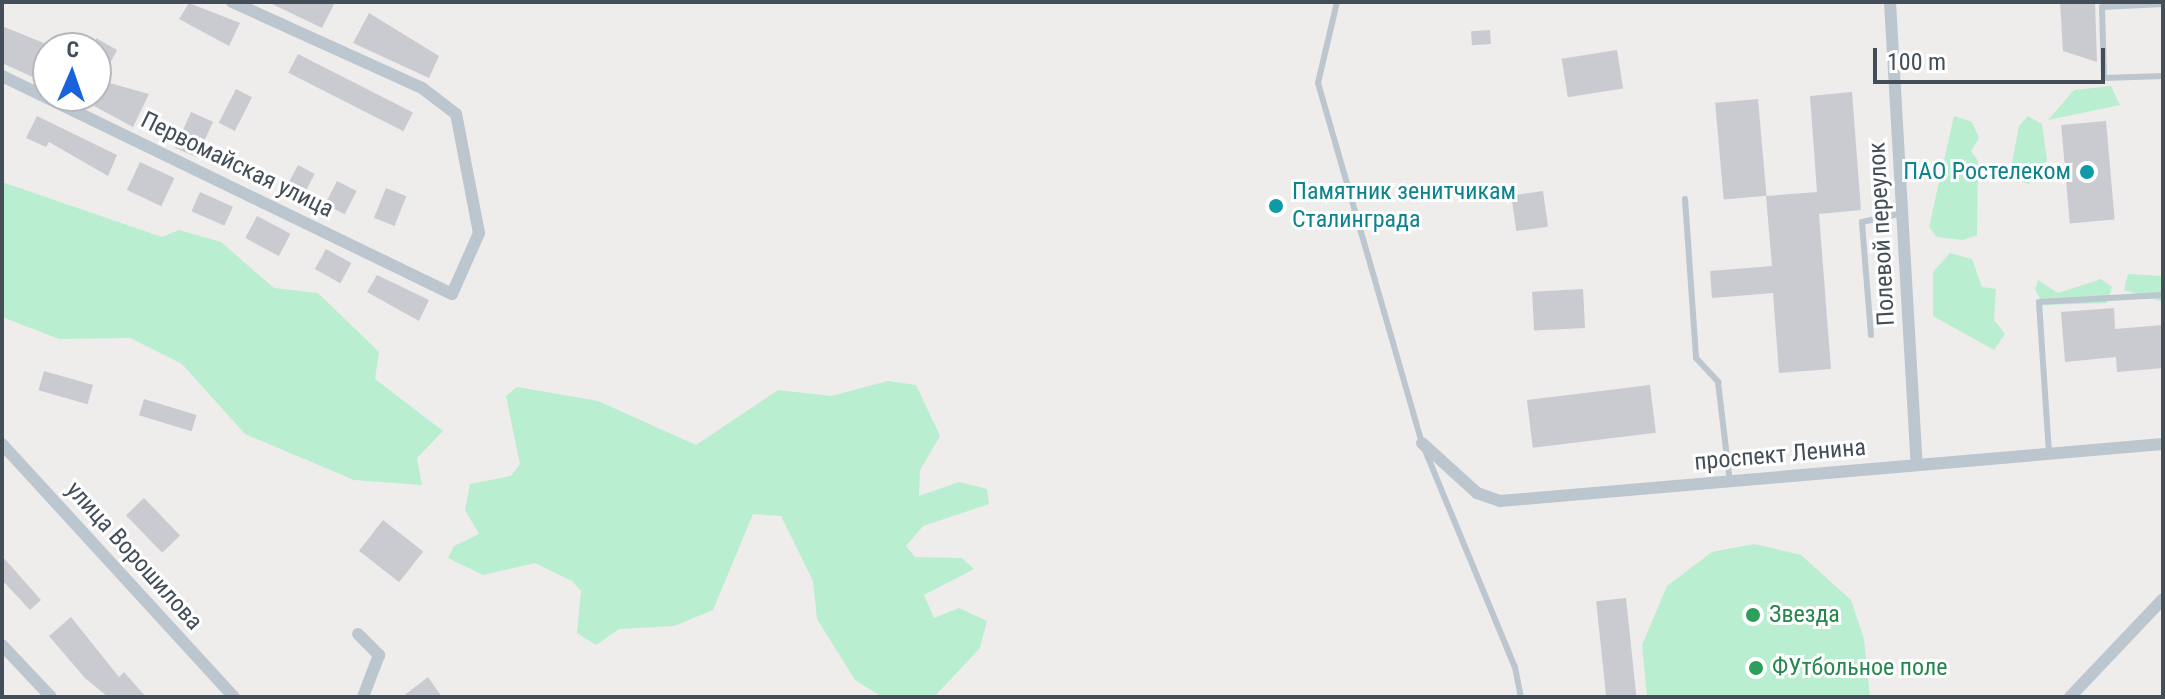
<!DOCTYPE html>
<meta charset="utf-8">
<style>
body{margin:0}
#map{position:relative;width:2165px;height:699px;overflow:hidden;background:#efecec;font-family:"Roboto Condensed",sans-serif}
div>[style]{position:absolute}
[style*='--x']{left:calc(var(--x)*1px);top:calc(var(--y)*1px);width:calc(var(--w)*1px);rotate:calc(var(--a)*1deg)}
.green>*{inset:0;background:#b9eed1}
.building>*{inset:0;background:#c9cbd1;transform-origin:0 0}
.service>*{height:6px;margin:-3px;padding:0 3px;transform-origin:3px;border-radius:3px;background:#bcc6cf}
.minor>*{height:12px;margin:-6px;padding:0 6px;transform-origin:6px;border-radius:6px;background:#bcc6cf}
.dots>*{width:22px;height:22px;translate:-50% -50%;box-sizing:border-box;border:4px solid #fff;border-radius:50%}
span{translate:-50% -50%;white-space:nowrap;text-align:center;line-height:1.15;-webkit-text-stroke:6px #fff;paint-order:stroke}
.street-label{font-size:24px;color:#444e59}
.culture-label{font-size:24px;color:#0d838f}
.right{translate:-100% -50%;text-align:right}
.left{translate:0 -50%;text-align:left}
.leisure-label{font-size:24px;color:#27864d}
.frame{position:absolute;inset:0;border:4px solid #444e59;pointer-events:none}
.north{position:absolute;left:32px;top:32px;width:80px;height:80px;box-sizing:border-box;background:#fff;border:2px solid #b4b8bd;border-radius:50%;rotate:2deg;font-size:22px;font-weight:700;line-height:32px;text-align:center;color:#444e59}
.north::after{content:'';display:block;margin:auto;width:28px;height:36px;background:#1862dd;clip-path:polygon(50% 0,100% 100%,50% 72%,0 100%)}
.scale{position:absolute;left:1873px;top:48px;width:232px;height:36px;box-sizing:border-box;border:4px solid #444e59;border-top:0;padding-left:10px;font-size:24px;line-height:28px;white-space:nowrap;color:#444e59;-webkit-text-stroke:6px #fff;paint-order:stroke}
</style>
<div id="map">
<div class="green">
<div style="clip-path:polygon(2111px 86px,2120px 105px,2048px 120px,2074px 90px)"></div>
<div style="clip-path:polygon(1954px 116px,1972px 122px,1979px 138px,1971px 151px,1978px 161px,1977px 235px,1963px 240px,1937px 237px,1929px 227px)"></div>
<div style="clip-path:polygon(2028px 116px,2042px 124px,2047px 160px,2029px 184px,2009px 178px,2019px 126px)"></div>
<div style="clip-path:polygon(2px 182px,162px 237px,179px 230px,221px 242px,274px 288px,318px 293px,379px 352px,375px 379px,443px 431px,417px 458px,422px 485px,354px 480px,245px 434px,182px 364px,130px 338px,59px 339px,2px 317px)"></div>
<div style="clip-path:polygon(1950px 253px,1972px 259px,1982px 287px,1996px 289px,1994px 320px,2005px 334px,1994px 350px,1933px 316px,1933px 272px)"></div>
<div style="clip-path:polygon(2128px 274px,2163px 276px,2163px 302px,2124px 290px)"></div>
<div style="clip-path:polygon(2101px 279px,2112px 287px,2107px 303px,2043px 305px,2035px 289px,2038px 280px,2058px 293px)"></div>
<div style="clip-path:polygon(888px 381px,916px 385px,940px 436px,920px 470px,919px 496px,959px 482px,987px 489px,989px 504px,923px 526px,906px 546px,915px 557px,962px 558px,974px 569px,924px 595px,934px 618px,959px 608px,987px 621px,980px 648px,934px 697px,882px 697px,855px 680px,817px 619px,813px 581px,781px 516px,753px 514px,713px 610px,674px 626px,619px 629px,596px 645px,577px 633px,581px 591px,572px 581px,535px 563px,483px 575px,448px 558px,454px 546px,479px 534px,465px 510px,470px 484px,511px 476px,520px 464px,506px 396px,517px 387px,598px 401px,696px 445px,778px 390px,831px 396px)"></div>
<div style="clip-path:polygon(1754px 544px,1801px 555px,1851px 600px,1864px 639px,1870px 697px,1647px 697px,1642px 645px,1667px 586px,1712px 552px)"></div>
</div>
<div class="building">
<div style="clip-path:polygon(268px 2px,335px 2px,322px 28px)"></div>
<div style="clip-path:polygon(2060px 2px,2095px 2px,2097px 62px,2063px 51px)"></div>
<div style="clip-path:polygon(189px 3px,240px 23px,229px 46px,179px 19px)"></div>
<div style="clip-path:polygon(369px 13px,439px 56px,429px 78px,353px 43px)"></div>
<div style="clip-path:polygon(2px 26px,51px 46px,37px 79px,2px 63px)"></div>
<div style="left:1490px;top:30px;width:14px;height:19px;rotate:86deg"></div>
<div style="clip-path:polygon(96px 38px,117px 50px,105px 73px,96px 68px)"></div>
<div style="left:1617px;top:50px;width:39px;height:56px;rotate:81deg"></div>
<div style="left:298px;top:54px;width:129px;height:21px;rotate:27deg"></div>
<div style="clip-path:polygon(106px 82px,149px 94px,133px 127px,94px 106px)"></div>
<div style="left:236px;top:89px;width:18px;height:38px;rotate:27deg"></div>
<div style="clip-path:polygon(1852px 92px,1861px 210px,1819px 214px,1831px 369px,1779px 373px,1773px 293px,1712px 298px,1710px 271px,1772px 266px,1766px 196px,1817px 192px,1810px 96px)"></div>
<div style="left:1758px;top:99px;width:97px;height:43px;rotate:85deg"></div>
<div style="left:191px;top:112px;width:24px;height:39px;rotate:24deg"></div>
<div style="clip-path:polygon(37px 116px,117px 155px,108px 176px,49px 142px,46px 147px,26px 138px)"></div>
<div style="left:2106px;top:121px;width:99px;height:45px;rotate:85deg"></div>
<div style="left:140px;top:162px;width:38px;height:31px;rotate:25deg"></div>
<div style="left:298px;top:165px;width:19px;height:26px;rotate:28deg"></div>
<div style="left:337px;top:181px;width:22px;height:26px;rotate:27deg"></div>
<div style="left:386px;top:188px;width:22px;height:32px;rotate:22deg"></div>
<div style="left:1543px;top:191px;width:36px;height:32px;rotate:82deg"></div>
<div style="left:200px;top:192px;width:36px;height:21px;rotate:24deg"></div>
<div style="left:257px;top:216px;width:38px;height:25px;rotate:28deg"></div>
<div style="left:326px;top:249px;width:29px;height:23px;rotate:29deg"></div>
<div style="clip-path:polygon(377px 275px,429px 300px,419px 321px,367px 292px)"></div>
<div style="left:1583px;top:289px;width:39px;height:51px;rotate:87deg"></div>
<div style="clip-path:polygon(2114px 308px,2115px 329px,2163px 325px,2163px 368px,2117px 372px,2116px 357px,2065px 362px,2061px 312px)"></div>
<div style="left:44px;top:371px;width:51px;height:20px;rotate:16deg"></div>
<div style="left:1650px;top:385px;width:48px;height:124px;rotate:83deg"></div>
<div style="left:144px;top:399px;width:55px;height:17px;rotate:17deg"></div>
<div style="left:144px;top:498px;width:52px;height:25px;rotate:46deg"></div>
<div style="left:383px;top:520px;width:51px;height:39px;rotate:38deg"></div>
<div style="clip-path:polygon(2px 556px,41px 600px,30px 610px,2px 580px)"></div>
<div style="left:1626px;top:598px;width:100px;height:30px;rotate:84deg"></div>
<div style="clip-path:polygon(71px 617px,119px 677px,124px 672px,146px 697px,108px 697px,85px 678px,49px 636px)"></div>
<div style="clip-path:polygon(428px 677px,442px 697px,402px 697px)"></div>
</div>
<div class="service">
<div style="--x:1337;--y:2;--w:83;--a:103.2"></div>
<div style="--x:1318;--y:83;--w:375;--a:73.9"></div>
<div style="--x:1422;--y:443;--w:243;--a:67.5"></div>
<div style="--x:1515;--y:667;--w:31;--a:79"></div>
<div style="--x:2163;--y:4;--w:61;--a:177.2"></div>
<div style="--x:2102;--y:7;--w:71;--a:88.4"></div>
<div style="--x:2104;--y:78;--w:59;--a:-1.9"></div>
<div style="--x:1685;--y:199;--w:159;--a:86"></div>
<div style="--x:1696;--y:358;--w:33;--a:47"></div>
<div style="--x:1718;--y:382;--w:101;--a:83.2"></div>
<div style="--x:1871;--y:335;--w:113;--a:-94.6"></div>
<div style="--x:1862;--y:222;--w:42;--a:-12.4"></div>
<div style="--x:2049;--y:453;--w:151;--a:-93.8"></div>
<div style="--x:2039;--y:302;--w:124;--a:-3.2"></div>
</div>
<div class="minor">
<div style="--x:1890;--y:2;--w:463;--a:86.7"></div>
<div style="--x:2;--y:76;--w:500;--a:25.85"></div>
<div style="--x:452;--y:294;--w:67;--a:-66.1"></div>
<div style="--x:479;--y:233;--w:121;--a:-100.9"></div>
<div style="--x:456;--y:114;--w:43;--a:-142.6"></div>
<div style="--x:422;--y:88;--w:209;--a:-155.6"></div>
<div style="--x:1422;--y:443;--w:74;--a:42.3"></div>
<div style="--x:1477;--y:493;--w:24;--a:19"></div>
<div style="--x:1500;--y:501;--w:665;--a:-4.91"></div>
<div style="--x:2;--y:444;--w:343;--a:47.5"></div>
<div style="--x:358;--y:634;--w:30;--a:45"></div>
<div style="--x:379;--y:655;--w:45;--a:110.9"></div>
<div style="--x:2;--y:645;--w:71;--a:46.7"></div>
<div style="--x:2070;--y:697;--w:135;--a:-46.5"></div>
</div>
<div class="dots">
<div style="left:2087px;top:172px;background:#0f9aa8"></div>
<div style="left:1276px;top:206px;background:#0f9aa8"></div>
<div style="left:1753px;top:615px;background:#2e9e5b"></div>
<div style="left:1756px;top:668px;background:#2e9e5b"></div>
</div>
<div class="street-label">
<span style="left:237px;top:165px;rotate:26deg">Первомайская улица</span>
<span style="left:1882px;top:234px;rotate:-93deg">Полевой переулок</span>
<span style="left:1780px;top:455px;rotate:-5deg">проспект Ленина</span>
<span style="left:134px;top:556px;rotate:48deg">улица Ворошилова</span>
</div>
<div class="culture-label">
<span class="right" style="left:2071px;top:172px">ПАО Ростелеком</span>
<span class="left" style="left:1292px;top:206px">Памятник зенитчикам<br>Сталинграда</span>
</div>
<div class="leisure-label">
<span class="left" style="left:1769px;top:615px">Звезда</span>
<span class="left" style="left:1772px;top:668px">ФУтбольное поле</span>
</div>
<div class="frame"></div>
<div class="north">С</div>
<div class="scale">100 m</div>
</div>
